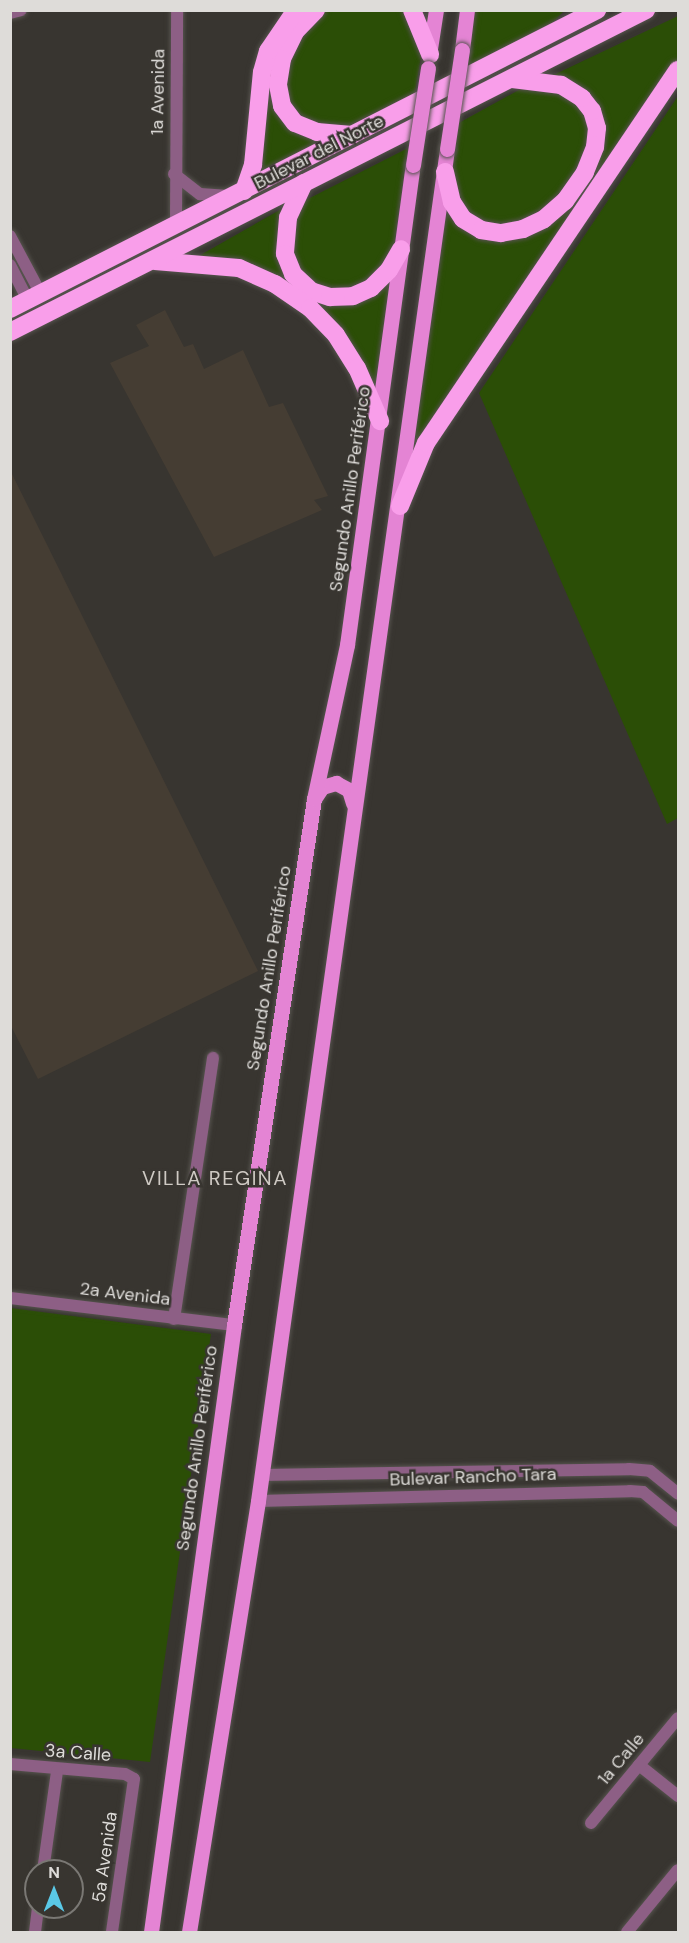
<!DOCTYPE html>
<meta charset="utf-8">
<style>
body{margin:0}
#map{position:relative;width:689px;height:1943px;overflow:hidden;background:#383530;font-family:"DM Sans",sans-serif}
div>[style]{position:absolute}
[style*='--x']{left:calc(var(--x)*1px);top:calc(var(--y)*1px);width:calc(var(--w)*1px);rotate:calc(var(--a)*1deg)}
.built>*{inset:0;background:#453d33}
.green>*{inset:0;background:#2b4e06}
.roads{filter:drop-shadow(0 0 2px #56534e) drop-shadow(0 0 2px #56534e)}
.street>*{height:12px;margin:-6px;padding:0 6px;transform-origin:6px;border-radius:6px;background:#8d5f85}
.primary>*{height:15px;margin:-7.5px;padding:0 7.5px;transform-origin:7.5px;border-radius:7.5px;background:#e484d4}
.highway>*{height:18px;margin:-9px;padding:0 9px;transform-origin:9px;border-radius:9px;background:#f99eea}
.bridges{filter:drop-shadow(0 0 2px #56534e) drop-shadow(0 0 2px #56534e)}
.primary-bridge>*{height:15px;margin:-7.5px;padding:0 7.5px;transform-origin:7.5px;border-radius:7.5px;background:#e484d4}
span{translate:-50% -50%;white-space:nowrap;text-align:center;line-height:1.15;-webkit-text-stroke:5px #383530;paint-order:stroke}
.street-label{font-size:18px;color:#dedcd9}
.neighbourhood-label{font-size:20px;color:#cfcac4;letter-spacing:1.5px}
.frame{position:absolute;inset:0;border:12px solid #dedcd9;pointer-events:none}
.north{position:absolute;left:24px;top:1859px;width:60px;height:60px;box-sizing:border-box;background:#383530;border:2px solid #7a7874;border-radius:50%;rotate:0deg;font-size:16px;font-weight:700;line-height:24px;text-align:center;color:#dedcd9}
.north::after{content:'';display:block;margin:auto;width:21px;height:27px;background:#5ac8e6;clip-path:polygon(50% 0,100% 100%,50% 72%,0 100%)}
</style>
<div id="map">
<div class="built">
<div style="clip-path:polygon(165px 310px,184px 347px,193px 344px,204px 369px,243px 350px,269px 407px,283px 403px,328px 496px,314px 500px,322px 510px,214px 557px,110px 363px,149px 346px,136px 325px)"></div>
<div style="clip-path:polygon(10px 470px,258px 971px,38px 1079px,10px 1024px)"></div>
</div>
<div class="green">
<div style="clip-path:polygon(324px 11px,405px 11px,422px 50px,415px 93px,347px 129px,317px 127px,300px 119px,287px 103px,287px 60px,300px 34px)"></div>
<div style="clip-path:polygon(471px 11px,564px 11px,548px 27px,463px 69px)"></div>
<div style="clip-path:polygon(678px 16px,678px 61px,409px 467px,446px 198px,495px 237px,569px 204px,597px 110px,547px 78px)"></div>
<div style="clip-path:polygon(293px 28px,278px 109px,331px 137px,253px 176px,266px 74px)"></div>
<div style="clip-path:polygon(535px 81px,579px 102px,591px 129px,579px 170px,560px 198px,540px 215px,501px 227px,482px 224px,468px 215px,457px 199px,450px 176px,457px 124px)"></div>
<div style="clip-path:polygon(678px 96px,678px 818px,667px 824px,479px 393px)"></div>
<div style="clip-path:polygon(408px 148px,393px 253px,385px 269px,353px 292px,313px 287px,296px 270px,290px 253px,300px 203px)"></div>
<div style="clip-path:polygon(285px 207px,279px 233px,316px 298px,391px 276px,374px 400px,316px 306px,197px 257px)"></div>
<div style="clip-path:polygon(11px 1308px,211px 1334px,150px 1762px,11px 1748px)"></div>
</div>
<div class="roads">
<div class="street">
<div style="--x:10;--y:13;--w:11;--a:-15"></div>
<div style="--x:174;--y:174;--w:33;--a:38"></div>
<div style="--x:200;--y:194;--w:29;--a:4"></div>
<div style="--x:176;--y:225;--w:215;--a:-89.7"></div>
<div style="--x:10;--y:236;--w:66;--a:61.9"></div>
<div style="--x:10;--y:265;--w:39;--a:63"></div>
<div style="--x:10;--y:1298;--w:226;--a:6.9"></div>
<div style="--x:174;--y:1319;--w:264;--a:-81.5"></div>
<div style="--x:261;--y:1475;--w:368;--a:-0.9"></div>
<div style="--x:629;--y:1469;--w:21;--a:5"></div>
<div style="--x:650;--y:1471;--w:36;--a:39"></div>
<div style="--x:258;--y:1501;--w:372;--a:-1.5"></div>
<div style="--x:630;--y:1491;--w:13;--a:4"></div>
<div style="--x:643;--y:1492;--w:45;--a:39.6"></div>
<div style="--x:10;--y:1764;--w:115;--a:5"></div>
<div style="--x:125;--y:1774;--w:10;--a:29"></div>
<div style="--x:134;--y:1779;--w:155;--a:98.2"></div>
<div style="--x:639;--y:1765;--w:50;--a:38.5"></div>
<div style="--x:591;--y:1823;--w:136;--a:-50.4"></div>
<div style="--x:43;--y:1871;--w:101;--a:-82"></div>
<div style="--x:35;--y:1932;--w:25;--a:-83"></div>
<div style="--x:627;--y:1932;--w:80;--a:-50.6"></div>
</div>
<div class="primary">
<div style="--x:462;--y:50;--w:40;--a:-82.9"></div>
<div style="--x:429;--y:55;--w:46;--a:-81.2"></div>
<div style="--x:314;--y:799;--w:14;--a:-56"></div>
<div style="--x:322;--y:787;--w:15;--a:-16"></div>
<div style="--x:336;--y:783;--w:15;--a:28"></div>
<div style="--x:349;--y:790;--w:14;--a:73"></div>
<div style="--x:151;--y:1932;--w:613;--a:-82.21"></div>
<div style="--x:234;--y:1325;--w:532;--a:-81.35"></div>
<div style="--x:314;--y:799;--w:157;--a:-77.9"></div>
<div style="--x:347;--y:645;--w:485;--a:-82.2"></div>
<div style="--x:189;--y:1932;--w:436;--a:-80.9"></div>
<div style="--x:258;--y:1501;--w:1365;--a:-82.04"></div>
</div>
<div class="highway">
<div style="--x:316;--y:10;--w:30;--a:134"></div>
<div style="--x:295;--y:32;--w:30;--a:116"></div>
<div style="--x:282;--y:59;--w:26;--a:99"></div>
<div style="--x:278;--y:85;--w:21;--a:79"></div>
<div style="--x:282;--y:106;--w:21;--a:53"></div>
<div style="--x:295;--y:123;--w:24;--a:22"></div>
<div style="--x:317;--y:132;--w:35;--a:5"></div>
<div style="--x:412;--y:10;--w:48;--a:67.8"></div>
<div style="--x:445;--y:172;--w:31;--a:77"></div>
<div style="--x:452;--y:202;--w:20;--a:57"></div>
<div style="--x:463;--y:219;--w:21;--a:31"></div>
<div style="--x:481;--y:230;--w:20;--a:9"></div>
<div style="--x:501;--y:233;--w:22;--a:-10"></div>
<div style="--x:523;--y:229;--w:23;--a:-25"></div>
<div style="--x:544;--y:219;--w:28;--a:-41"></div>
<div style="--x:565;--y:201;--w:35;--a:-55"></div>
<div style="--x:585;--y:172;--w:27;--a:-68"></div>
<div style="--x:595;--y:147;--w:19;--a:-84"></div>
<div style="--x:597;--y:128;--w:18;--a:-106"></div>
<div style="--x:592;--y:111;--w:16;--a:-128"></div>
<div style="--x:582;--y:98;--w:25;--a:-148"></div>
<div style="--x:561;--y:85;--w:49;--a:-173"></div>
<div style="--x:304;--y:183;--w:38;--a:115"></div>
<div style="--x:288;--y:218;--w:36;--a:95"></div>
<div style="--x:285;--y:254;--w:22;--a:68"></div>
<div style="--x:293;--y:274;--w:25;--a:43"></div>
<div style="--x:311;--y:291;--w:20;--a:18"></div>
<div style="--x:330;--y:297;--w:23;--a:-2"></div>
<div style="--x:353;--y:296;--w:20;--a:-24"></div>
<div style="--x:371;--y:288;--w:25;--a:-45"></div>
<div style="--x:389;--y:270;--w:24;--a:-60"></div>
<div style="--x:244;--y:191;--w:28;--a:-71"></div>
<div style="--x:253;--y:165;--w:93;--a:-84.5"></div>
<div style="--x:262;--y:72;--w:22;--a:-74"></div>
<div style="--x:268;--y:51;--w:50;--a:-55.7"></div>
<div style="--x:155;--y:261;--w:84;--a:4.8"></div>
<div style="--x:239;--y:268;--w:39;--a:24"></div>
<div style="--x:275;--y:284;--w:42;--a:34.4"></div>
<div style="--x:310;--y:308;--w:37;--a:46"></div>
<div style="--x:336;--y:335;--w:39;--a:58"></div>
<div style="--x:357;--y:368;--w:58;--a:66.5"></div>
<div style="--x:10;--y:309;--w:659;--a:-26.99"></div>
<div style="--x:10;--y:332;--w:713;--a:-26.85"></div>
<div style="--x:400;--y:506;--w:68;--a:-67.6"></div>
<div style="--x:426;--y:443;--w:450;--a:-56"></div>
</div>
</div>
<div class="bridges">
<div class="primary-bridge">
<div style="--x:447;--y:149;--w:100;--a:-81.4"></div>
<div style="--x:413;--y:165;--w:98;--a:-81.2"></div>
</div>
</div>
<div class="street-label">
<span style="left:158px;top:92px;rotate:-89deg">1a Avenida</span>
<span style="left:319px;top:152px;rotate:-27deg">Bulevar del Norte</span>
<span style="left:350px;top:489px;rotate:-82deg">Segundo Anillo Periférico</span>
<span style="left:269px;top:968px;rotate:-81deg">Segundo Anillo Periférico</span>
<span style="left:125px;top:1294px;rotate:7deg">2a Avenida</span>
<span style="left:197px;top:1448px;rotate:-82deg">Segundo Anillo Periférico</span>
<span style="left:473px;top:1477px;rotate:-2deg">Bulevar Rancho Tara</span>
<span style="left:78px;top:1753px;rotate:4deg">3a Calle</span>
<span style="left:621px;top:1759px;rotate:-50deg">1a Calle</span>
<span style="left:105px;top:1857px;rotate:-82deg">5a Avenida</span>
</div>
<div class="neighbourhood-label">
<span style="left:215px;top:1178px">VILLA REGINA</span>
</div>
<div class="frame"></div>
<div class="north">N</div>
</div>
